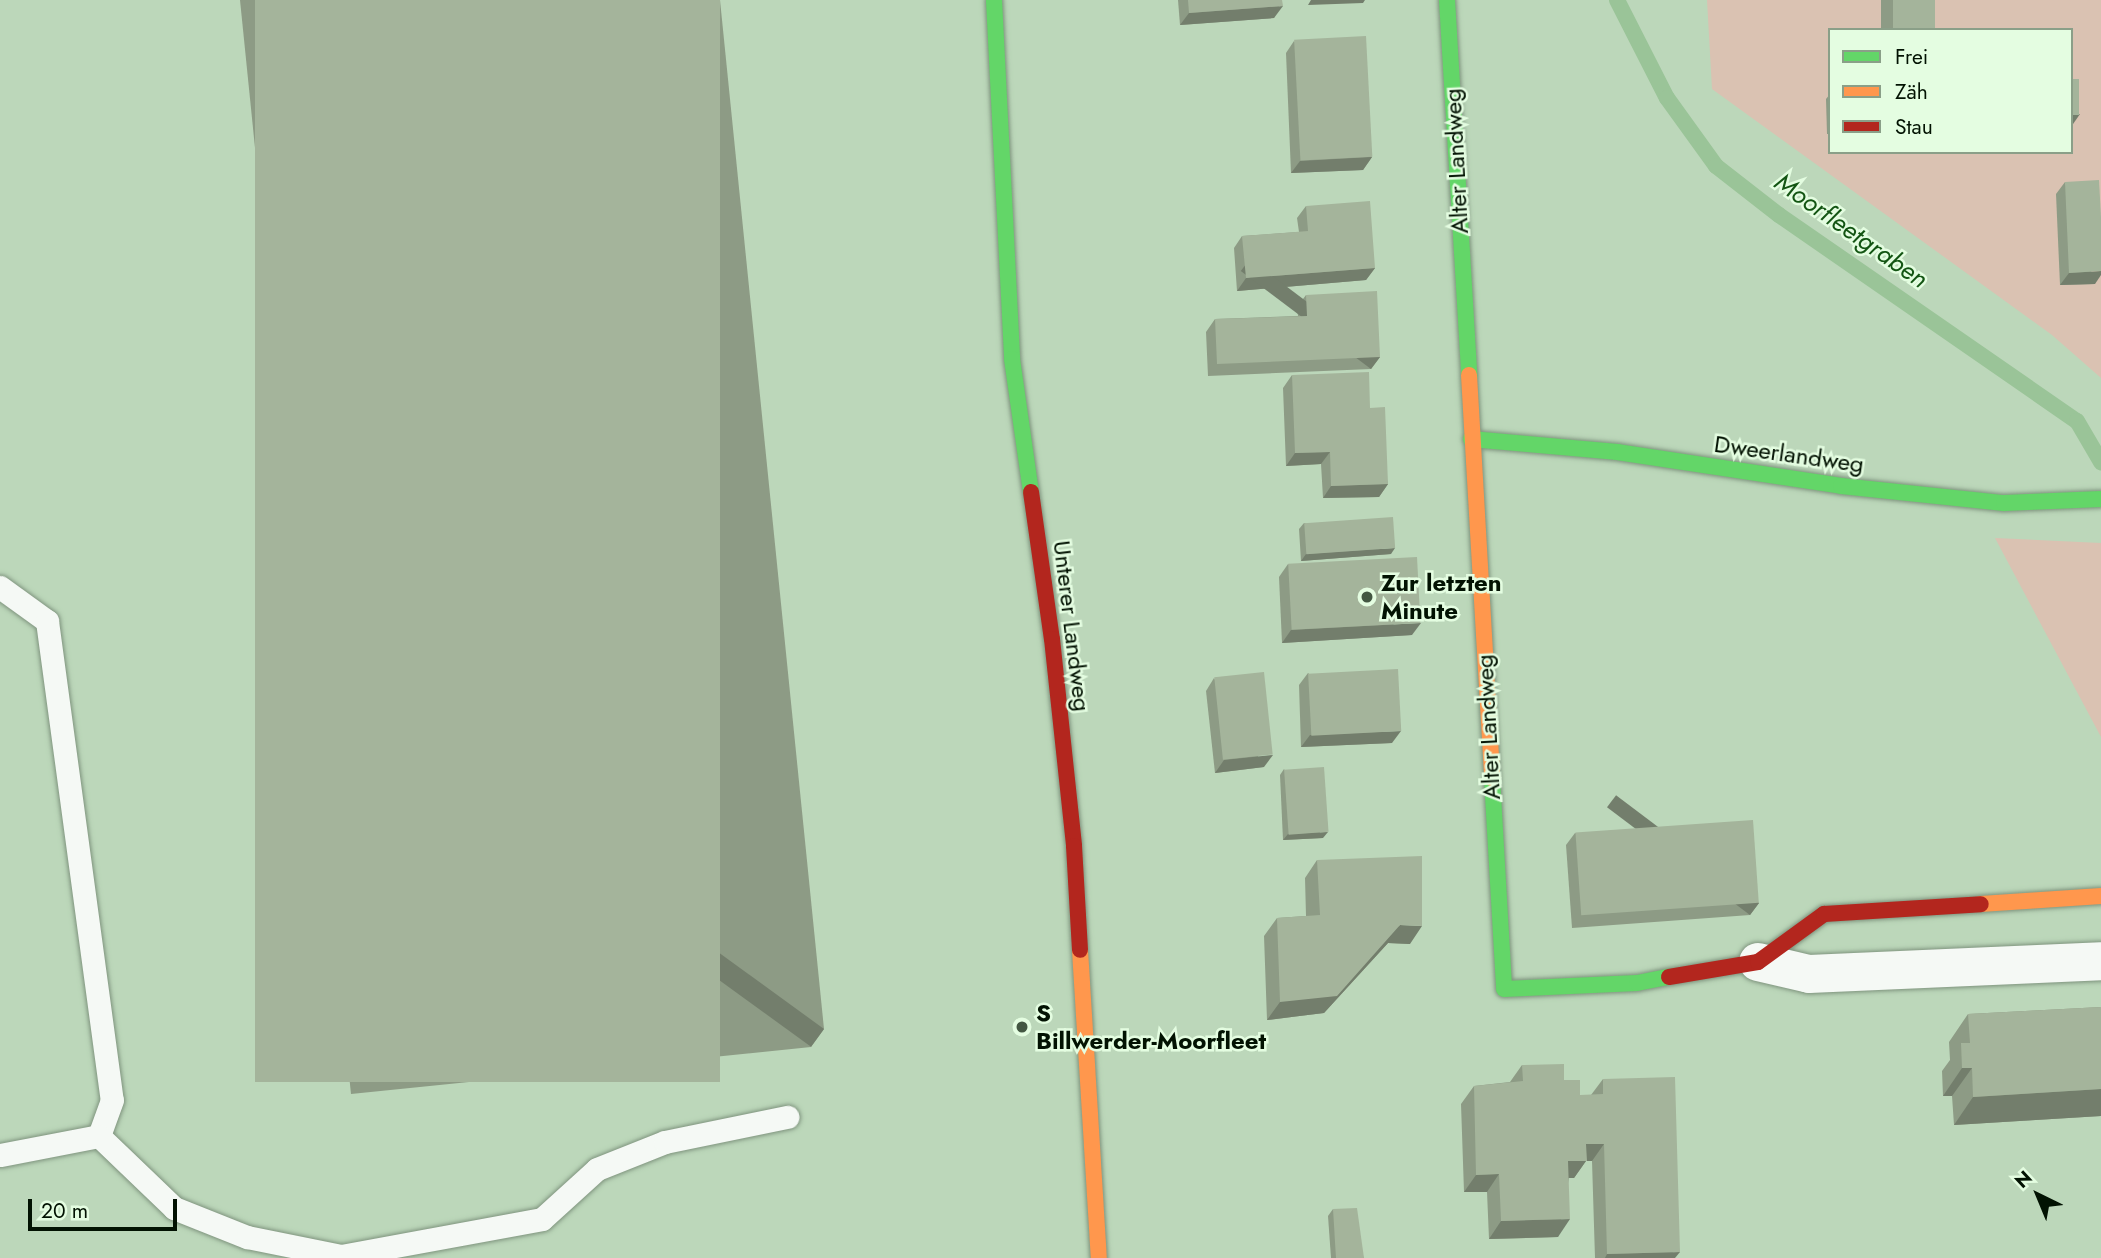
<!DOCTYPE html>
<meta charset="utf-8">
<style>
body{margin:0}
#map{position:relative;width:2101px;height:1258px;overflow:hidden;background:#bcd7ba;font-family:Jost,sans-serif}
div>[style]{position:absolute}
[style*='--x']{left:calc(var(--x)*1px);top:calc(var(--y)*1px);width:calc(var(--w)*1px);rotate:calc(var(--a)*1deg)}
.green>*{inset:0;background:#dac2b2}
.stream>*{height:16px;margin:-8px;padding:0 8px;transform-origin:8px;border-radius:8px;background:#9ac498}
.roads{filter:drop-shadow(0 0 2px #7f947e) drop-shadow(0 0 2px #7f947e)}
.lane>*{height:23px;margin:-11.5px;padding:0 11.5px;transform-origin:11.5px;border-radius:11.5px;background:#f5f9f5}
.street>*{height:38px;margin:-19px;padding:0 19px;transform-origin:19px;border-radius:19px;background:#f5f9f5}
.fast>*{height:16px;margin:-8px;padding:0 8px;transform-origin:8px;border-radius:8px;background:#63d668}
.slow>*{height:16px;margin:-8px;padding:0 8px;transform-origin:8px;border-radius:8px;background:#ff974d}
.jam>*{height:16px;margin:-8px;padding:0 8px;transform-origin:8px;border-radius:8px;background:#b3261e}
.wall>*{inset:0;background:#8d9b85;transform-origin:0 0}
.shaded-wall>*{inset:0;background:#737e6c;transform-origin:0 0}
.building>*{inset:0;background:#a4b49b;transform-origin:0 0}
.dots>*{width:19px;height:19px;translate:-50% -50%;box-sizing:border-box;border:4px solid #e4fde1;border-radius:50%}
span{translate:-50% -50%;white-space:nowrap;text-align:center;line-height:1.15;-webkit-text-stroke:5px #e4fde1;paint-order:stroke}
.street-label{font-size:24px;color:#021202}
.poi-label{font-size:24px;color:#021202;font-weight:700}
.left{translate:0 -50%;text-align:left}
.water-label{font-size:26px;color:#135513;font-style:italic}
.legend{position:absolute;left:1828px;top:28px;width:245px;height:126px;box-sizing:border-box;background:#e4fde1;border:2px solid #8a9f88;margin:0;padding:9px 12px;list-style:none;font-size:21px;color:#021202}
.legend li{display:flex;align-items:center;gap:14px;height:35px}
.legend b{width:35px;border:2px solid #8a9f88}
.north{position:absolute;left:2003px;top:1160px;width:70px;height:70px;-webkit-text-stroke:5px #e4fde1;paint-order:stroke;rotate:317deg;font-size:19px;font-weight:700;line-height:28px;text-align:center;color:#021202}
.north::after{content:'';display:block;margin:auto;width:24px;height:32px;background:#021202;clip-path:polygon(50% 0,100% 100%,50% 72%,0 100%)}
.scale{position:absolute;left:28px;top:1199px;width:149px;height:32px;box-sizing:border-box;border:4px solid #021202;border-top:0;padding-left:9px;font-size:21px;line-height:24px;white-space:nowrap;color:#021202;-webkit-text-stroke:5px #e4fde1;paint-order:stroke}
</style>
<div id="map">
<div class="green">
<div style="clip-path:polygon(evenodd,1707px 0,2101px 0,2101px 378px,2052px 335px,1712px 89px,1707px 0,1830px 30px,2071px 30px,2071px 152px,1830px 152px,1830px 30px)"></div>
<div style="clip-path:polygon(1995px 538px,2101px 543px,2101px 737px)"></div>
</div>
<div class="stream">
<div style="--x:1617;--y:0;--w:110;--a:63"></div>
<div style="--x:1667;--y:98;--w:84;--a:54.2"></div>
<div style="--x:1716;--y:166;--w:80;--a:37.9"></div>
<div style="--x:1779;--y:215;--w:362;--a:34.7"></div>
<div style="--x:2077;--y:421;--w:48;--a:59.7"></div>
</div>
<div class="roads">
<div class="lane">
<div style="--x:0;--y:587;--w:58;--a:35.9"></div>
<div style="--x:47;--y:621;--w:483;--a:82.3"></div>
<div style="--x:112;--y:1100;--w:38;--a:110"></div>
<div style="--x:99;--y:1136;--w:101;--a:169.1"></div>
<div style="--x:99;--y:1136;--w:104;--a:43.8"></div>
<div style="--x:174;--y:1208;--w:79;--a:21.7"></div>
<div style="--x:247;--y:1237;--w:96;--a:11.4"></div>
<div style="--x:341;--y:1256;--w:204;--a:-10.4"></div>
<div style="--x:542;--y:1219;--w:74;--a:-42.3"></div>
<div style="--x:597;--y:1169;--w:73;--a:-21.7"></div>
<div style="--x:665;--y:1142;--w:125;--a:-11.6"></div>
</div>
<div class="street">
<div style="--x:1758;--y:962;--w:52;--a:13.2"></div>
<div style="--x:1809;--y:974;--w:292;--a:-2.5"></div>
</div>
<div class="fast">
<div style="--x:994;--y:0;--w:359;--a:87.1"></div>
<div style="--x:1012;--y:359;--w:134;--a:81.9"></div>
<div style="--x:1447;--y:0;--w:376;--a:86.6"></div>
<div style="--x:1471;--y:439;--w:147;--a:5.1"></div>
<div style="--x:1617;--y:452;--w:227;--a:8.6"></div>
<div style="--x:1841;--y:486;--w:164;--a:6"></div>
<div style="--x:2004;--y:503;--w:97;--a:-2.4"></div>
<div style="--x:1492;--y:778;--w:211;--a:86.7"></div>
<div style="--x:1504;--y:989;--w:133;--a:-2.6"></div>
<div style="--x:1637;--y:983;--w:33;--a:-11"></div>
</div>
<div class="slow">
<div style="--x:1469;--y:375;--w:404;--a:86.7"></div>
<div style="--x:1981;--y:904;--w:120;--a:-3.8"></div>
<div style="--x:1080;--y:950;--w:309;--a:86.5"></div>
</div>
<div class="jam">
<div style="--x:1031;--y:492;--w:148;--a:81.9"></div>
<div style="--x:1052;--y:639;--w:208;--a:83.9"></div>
<div style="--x:1074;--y:846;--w:104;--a:86.7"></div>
<div style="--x:1669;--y:977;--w:90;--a:-9.6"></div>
<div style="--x:1758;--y:962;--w:82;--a:-36"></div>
<div style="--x:1824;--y:914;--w:157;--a:-3.6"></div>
</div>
</div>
<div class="wall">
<div style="clip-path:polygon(240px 0,720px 0,824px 1029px,811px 1047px,351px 1094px)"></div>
<div style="clip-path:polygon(1178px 0,1282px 0,1274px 18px,1180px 25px)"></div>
<div style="left:1881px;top:0;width:54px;height:30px"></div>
<div style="clip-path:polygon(1294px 41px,1372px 157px,1363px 170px,1291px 173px,1286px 53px)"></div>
<div style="clip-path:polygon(1830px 94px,1830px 134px,1827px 134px,1826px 99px)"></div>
<div style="clip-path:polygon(2065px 182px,2095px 284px,2060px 285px,2056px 194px)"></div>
<div style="clip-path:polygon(1306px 206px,1375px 268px,1366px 280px,1237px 291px,1234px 248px,1242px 236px,1299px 232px,1297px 218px)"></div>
<div style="clip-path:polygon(1306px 295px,1380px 357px,1371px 369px,1208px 376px,1206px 332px,1215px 319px,1298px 316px,1297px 307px)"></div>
<div style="clip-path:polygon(1292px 375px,1370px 408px,1388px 484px,1379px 497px,1323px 498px,1321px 464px,1286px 466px,1283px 388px)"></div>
<div style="clip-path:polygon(1304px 523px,1391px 554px,1301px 561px,1299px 529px)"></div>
<div style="clip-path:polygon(1288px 564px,1412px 635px,1282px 643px,1279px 577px)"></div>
<div style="clip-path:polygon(1308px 673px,1392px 743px,1301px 747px,1299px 685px)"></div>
<div style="clip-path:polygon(1214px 678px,1264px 767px,1215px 773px,1206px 691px)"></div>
<div style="clip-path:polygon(1284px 769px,1323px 838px,1283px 840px,1280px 775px)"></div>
<div style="clip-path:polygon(1575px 833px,1759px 903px,1750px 915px,1572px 928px,1566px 845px)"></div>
<div style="clip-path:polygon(1317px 860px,1410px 944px,1388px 943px,1324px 1013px,1267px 1020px,1264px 936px,1277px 918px,1306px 916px,1305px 878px)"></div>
<div style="clip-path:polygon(2101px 1007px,2101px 1116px,1954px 1125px,1952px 1096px,1943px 1096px,1942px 1071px,1950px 1060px,1949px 1042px,1968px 1014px)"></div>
<div style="clip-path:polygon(1522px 1065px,1564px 1080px,1580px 1095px,1591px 1095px,1603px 1079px,1675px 1258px,1595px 1258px,1592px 1161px,1586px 1161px,1574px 1178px,1569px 1178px,1558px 1237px,1489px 1239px,1487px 1192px,1464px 1192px,1461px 1104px,1474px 1086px,1510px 1082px)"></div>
<div style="clip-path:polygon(1333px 1209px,1364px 1258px,1331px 1258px,1328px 1216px)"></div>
</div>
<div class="shaded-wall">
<div style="clip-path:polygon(1311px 0,1365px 0,1363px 3px,1308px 5px)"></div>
<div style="clip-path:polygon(1283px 6px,1274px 18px,1180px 25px,1189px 13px)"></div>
<div style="clip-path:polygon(1935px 28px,1934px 30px,1893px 30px,1894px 29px)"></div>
<div style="clip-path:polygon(2080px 114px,2071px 127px,2071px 115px)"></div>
<div style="clip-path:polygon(1372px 157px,1363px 170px,1291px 173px,1300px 161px)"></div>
<div style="clip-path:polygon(1375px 268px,1366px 280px,1237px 291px,1246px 278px)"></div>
<div style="clip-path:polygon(2101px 271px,2101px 275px,2095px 284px,2060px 285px,2069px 273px)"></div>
<div style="left:1380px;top:357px;width:15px;height:163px;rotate:127deg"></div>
<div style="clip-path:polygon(1330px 452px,1321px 464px,1286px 466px,1295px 453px)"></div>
<div style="clip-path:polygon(1388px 484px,1379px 497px,1323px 498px,1331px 486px)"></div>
<div style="clip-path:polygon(1395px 548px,1391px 554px,1301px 561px,1306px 554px)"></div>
<div style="clip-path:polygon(1421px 623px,1412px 635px,1282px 643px,1291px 630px)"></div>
<div style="clip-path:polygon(1401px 731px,1392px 743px,1301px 747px,1310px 735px)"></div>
<div style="clip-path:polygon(1273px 755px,1264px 767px,1215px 773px,1224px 760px)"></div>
<div style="clip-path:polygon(1328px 832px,1323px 838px,1283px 840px,1288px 834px)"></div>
<div style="left:1759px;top:903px;width:15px;height:179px;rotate:127deg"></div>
<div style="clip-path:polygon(1400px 925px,1422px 926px,1410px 944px,1388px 943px,1324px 1013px,1267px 1020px,1280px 1002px)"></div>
<div style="left:824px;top:1029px;width:22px;height:463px;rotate:126deg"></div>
<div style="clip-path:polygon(1962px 1068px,1972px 1068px,1952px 1096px,1943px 1096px)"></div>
<div style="clip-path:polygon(2101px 1089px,2101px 1116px,1954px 1125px,1973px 1097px)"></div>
<div style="clip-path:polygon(1586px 1144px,1604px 1144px,1592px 1161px,1586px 1161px,1574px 1178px,1556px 1178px,1568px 1161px)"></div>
<div style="clip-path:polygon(1499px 1174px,1487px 1192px,1464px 1192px,1476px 1175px)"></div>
<div style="clip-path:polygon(1570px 1219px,1558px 1237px,1489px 1239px,1501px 1221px)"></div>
<div style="clip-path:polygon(1680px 1252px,1675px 1258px,1605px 1258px,1607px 1254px)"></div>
</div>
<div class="building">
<div style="left:255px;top:0;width:465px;height:1082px"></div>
<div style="clip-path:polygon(1188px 0,1282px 0,1283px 6px,1189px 13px)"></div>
<div style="left:1893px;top:0;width:42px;height:29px"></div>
<div style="left:1366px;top:36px;width:121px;height:72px;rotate:87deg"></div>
<div style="left:2071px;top:79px;width:8px;height:36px"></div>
<div style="clip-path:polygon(2099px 180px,2101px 217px,2101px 271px,2069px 273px,2065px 182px)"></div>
<div style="clip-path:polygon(1370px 201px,1375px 268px,1246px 278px,1242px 236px,1308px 231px,1306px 206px)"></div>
<div style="clip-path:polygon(1377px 291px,1380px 357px,1217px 364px,1215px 319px,1307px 316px,1306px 295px)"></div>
<div style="clip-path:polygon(1369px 372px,1370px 408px,1385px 407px,1388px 484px,1331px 486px,1330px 452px,1295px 453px,1292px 375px)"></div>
<div style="left:1393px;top:517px;width:31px;height:89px;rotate:86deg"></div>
<div style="left:1417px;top:557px;width:66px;height:129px;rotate:87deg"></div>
<div style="left:1398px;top:669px;width:62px;height:90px;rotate:87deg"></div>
<div style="left:1264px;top:672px;width:83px;height:50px;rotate:84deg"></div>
<div style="left:1324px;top:767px;width:65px;height:40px;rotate:86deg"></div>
<div style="left:1753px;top:820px;width:83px;height:178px;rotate:86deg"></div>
<div style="clip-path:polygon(1422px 856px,1422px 926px,1400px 925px,1337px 996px,1280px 1002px,1277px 918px,1320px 915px,1317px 860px)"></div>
<div style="clip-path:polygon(2101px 1007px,2101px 1089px,1973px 1097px,1972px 1068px,1962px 1068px,1961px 1043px,1970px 1043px,1968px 1014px)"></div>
<div style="clip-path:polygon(1564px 1064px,1564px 1080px,1580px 1080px,1580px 1095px,1603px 1094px,1603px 1079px,1675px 1077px,1680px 1252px,1607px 1254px,1604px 1144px,1586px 1144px,1587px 1161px,1568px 1161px,1570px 1219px,1501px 1221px,1499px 1174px,1476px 1175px,1474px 1086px,1523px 1081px,1522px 1065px)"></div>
<div style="clip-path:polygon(1357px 1208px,1364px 1258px,1336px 1258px,1333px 1209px)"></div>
</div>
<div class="dots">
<div style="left:1367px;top:597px;background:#435742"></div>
<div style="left:1022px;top:1027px;background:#435742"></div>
</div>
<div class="street-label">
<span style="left:1456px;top:161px;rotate:-93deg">Alter Landweg</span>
<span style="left:1789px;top:454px;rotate:8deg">Dweerlandweg</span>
<span style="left:1072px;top:626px;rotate:83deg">Unterer Landweg</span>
<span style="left:1488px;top:727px;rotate:-93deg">Alter Landweg</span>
</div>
<div class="poi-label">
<span class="left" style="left:1381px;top:597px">Zur letzten<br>Minute</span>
<span class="left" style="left:1036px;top:1027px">S<br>Billwerder-Moorfleet</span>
</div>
<div class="water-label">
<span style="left:1851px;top:231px;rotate:35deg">Moorfleetgraben</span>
</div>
<ul class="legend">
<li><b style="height:9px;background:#63d668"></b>Frei</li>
<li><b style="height:9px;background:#ff974d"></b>Zäh</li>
<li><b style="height:9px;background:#b3261e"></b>Stau</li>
</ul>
<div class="north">N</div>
<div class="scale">20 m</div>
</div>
